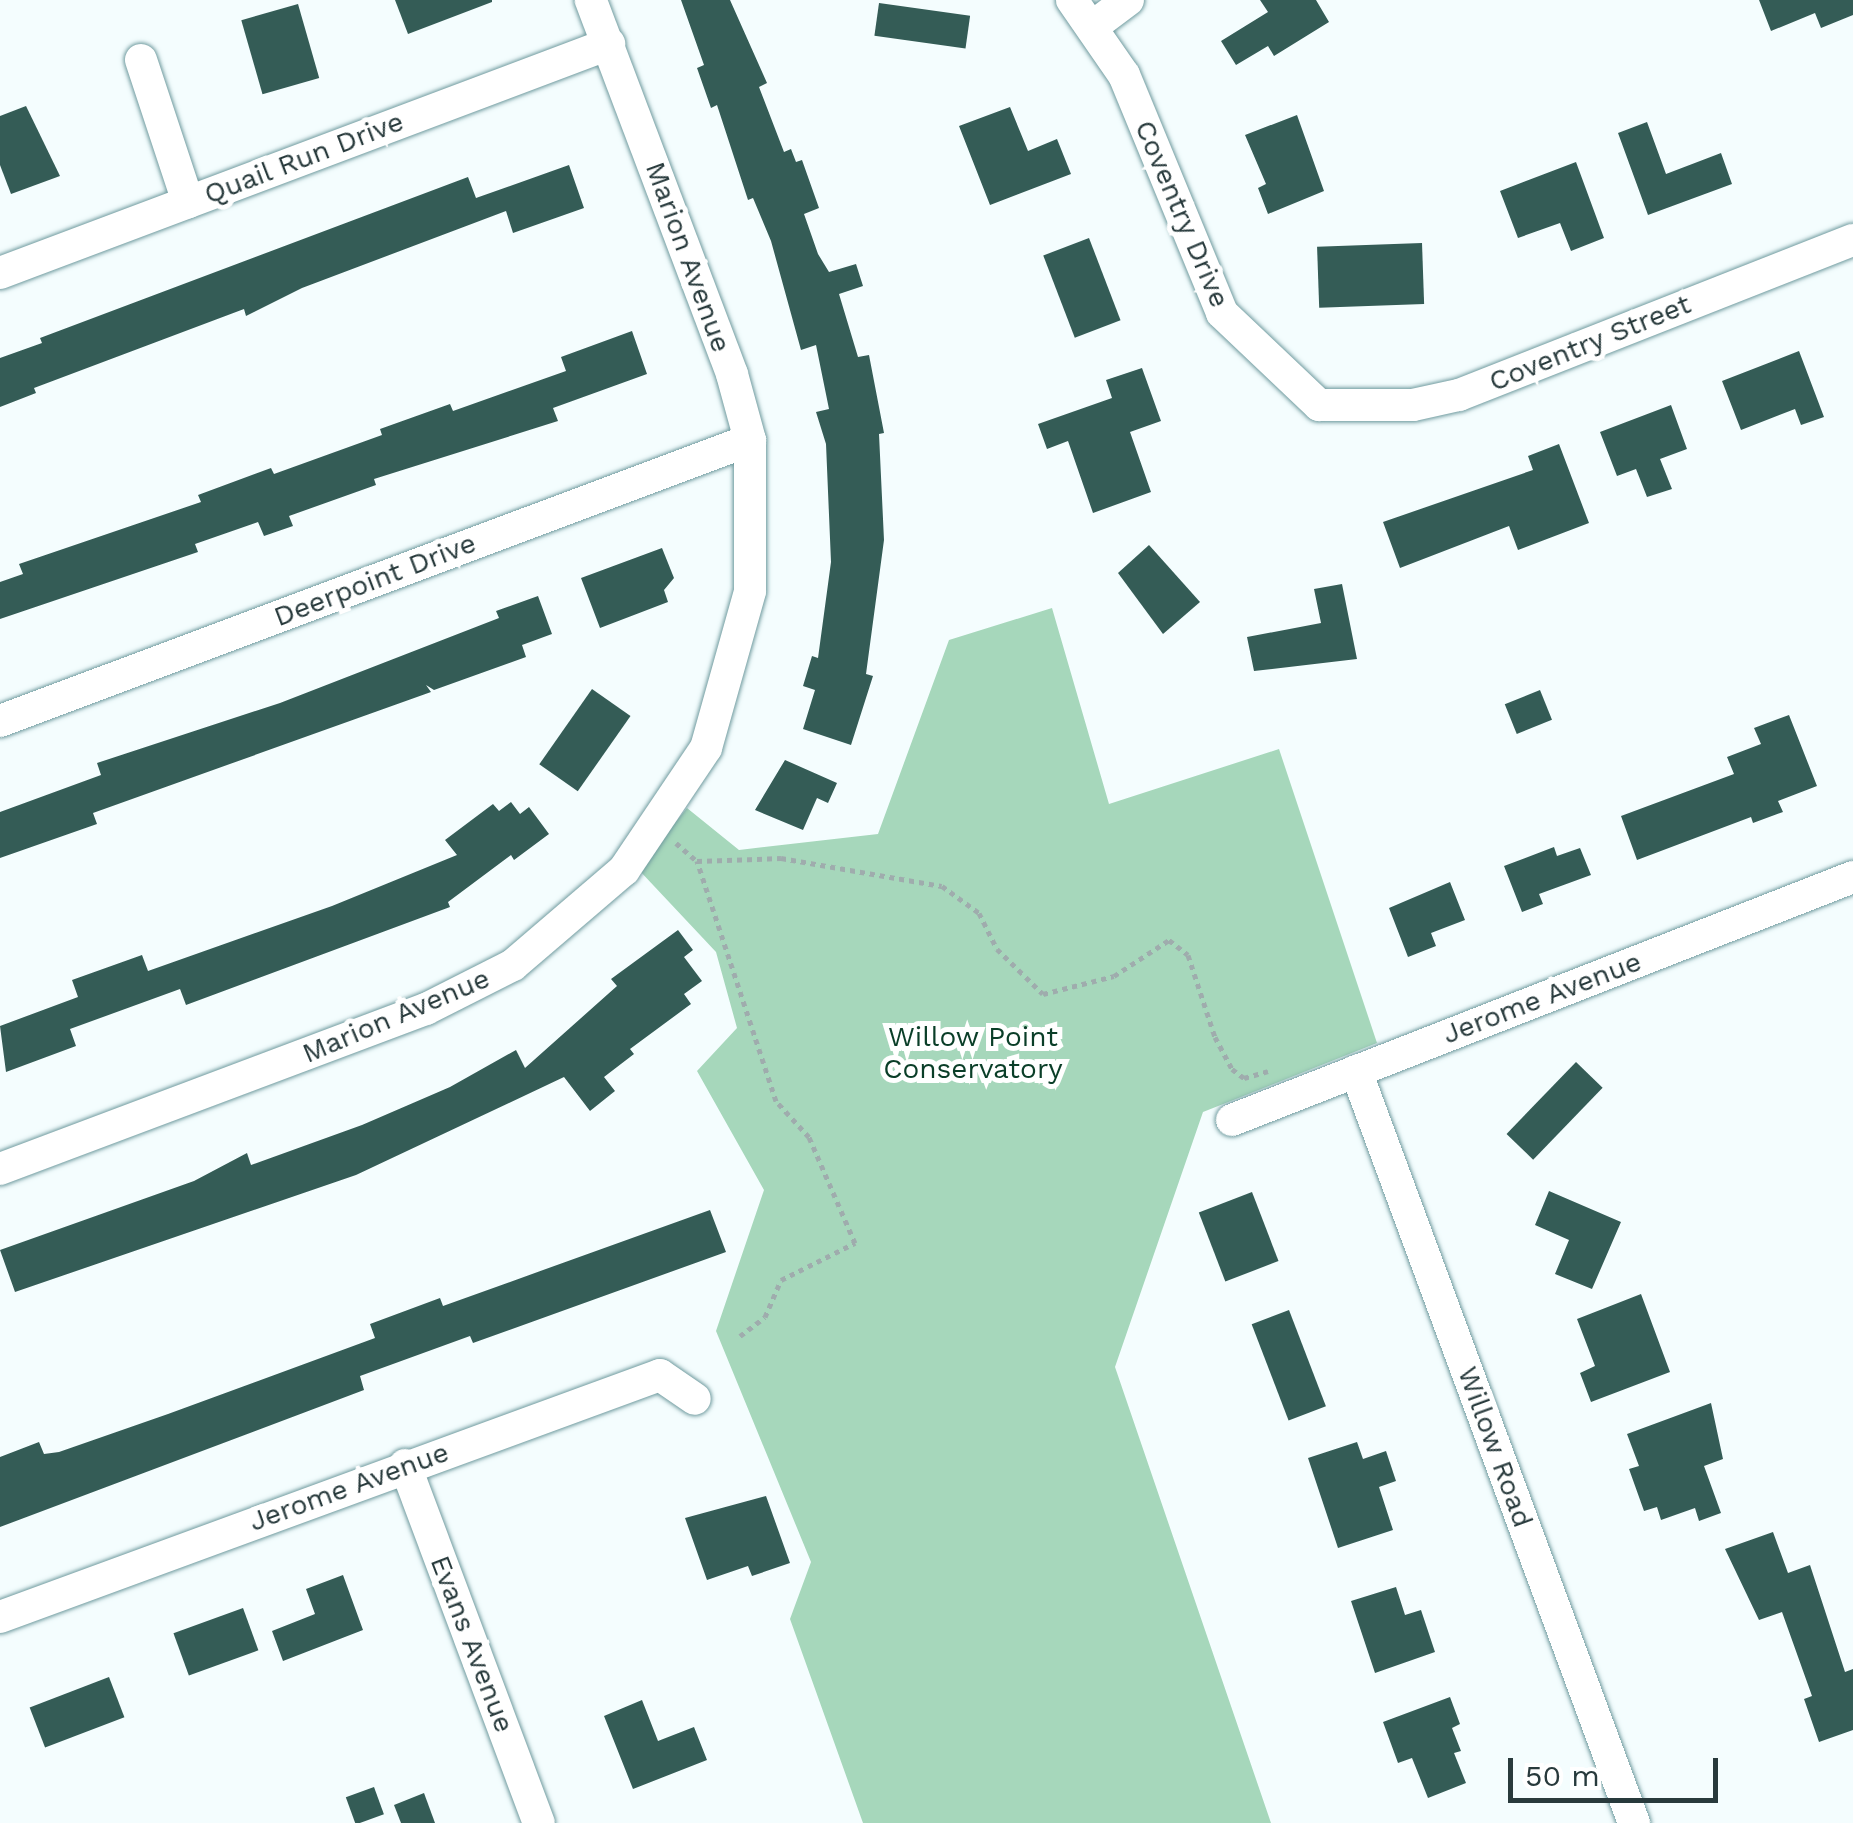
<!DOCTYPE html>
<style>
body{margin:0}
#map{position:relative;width:1853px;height:1823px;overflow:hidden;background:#f4fdfe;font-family:"Work Sans",sans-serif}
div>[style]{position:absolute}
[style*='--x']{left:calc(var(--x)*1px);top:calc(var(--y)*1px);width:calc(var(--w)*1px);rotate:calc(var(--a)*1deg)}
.green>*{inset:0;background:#a6d7bb}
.building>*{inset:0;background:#345c56;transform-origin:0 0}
.path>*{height:5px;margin-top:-2.5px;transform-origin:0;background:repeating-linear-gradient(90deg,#9facad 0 5px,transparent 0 10px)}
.roads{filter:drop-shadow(0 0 2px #709b9f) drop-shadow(0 0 2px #709b9f)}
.street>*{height:32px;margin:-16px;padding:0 16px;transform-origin:16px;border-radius:16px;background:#fff}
span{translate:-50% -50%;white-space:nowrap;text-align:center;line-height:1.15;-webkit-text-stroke:10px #fff;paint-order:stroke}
.street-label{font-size:28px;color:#283a3c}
.park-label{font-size:28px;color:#0a3e28}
.scale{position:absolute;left:1508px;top:1758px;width:210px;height:45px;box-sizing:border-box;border:5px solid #283a3c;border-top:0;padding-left:12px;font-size:30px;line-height:35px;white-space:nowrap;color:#283a3c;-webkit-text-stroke:8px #fff;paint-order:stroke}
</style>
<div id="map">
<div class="green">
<div style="clip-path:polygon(1052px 608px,1109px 804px,1279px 749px,1377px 1043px,1203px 1112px,1115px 1367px,1271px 1823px,863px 1823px,790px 1619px,811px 1562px,716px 1331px,764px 1190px,697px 1071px,737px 1028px,716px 952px,638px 869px,687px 808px,739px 850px,878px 834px,949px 640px)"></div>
</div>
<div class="building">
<div style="clip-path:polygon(395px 0,492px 0,492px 2px,408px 34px)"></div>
<div style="clip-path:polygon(681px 0,730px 0,767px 83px,759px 87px,784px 152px,791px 149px,796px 162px,802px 160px,819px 208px,804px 214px,818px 254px,829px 272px,856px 264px,863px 286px,839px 294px,858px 357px,869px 355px,884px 433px,879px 434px,884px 540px,866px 674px,873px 676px,851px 745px,803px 729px,815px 690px,803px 686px,812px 656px,818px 658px,831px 562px,826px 444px,816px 412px,829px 409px,816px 345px,801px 350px,771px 241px,753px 198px,748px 200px,717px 105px,711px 108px,697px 68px,704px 65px)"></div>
<div style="clip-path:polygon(1260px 0,1316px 0,1329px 22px,1274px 56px,1268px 46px,1236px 65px,1221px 41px,1268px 12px)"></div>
<div style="clip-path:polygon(1759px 0,1853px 0,1853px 15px,1821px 28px,1815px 13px,1771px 31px)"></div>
<div style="left:879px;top:3px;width:92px;height:33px;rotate:8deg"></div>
<div style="left:298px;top:4px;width:77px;height:59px;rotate:74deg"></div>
<div style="clip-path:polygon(26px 106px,60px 176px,11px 194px,0 165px,0 116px)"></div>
<div style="clip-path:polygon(1010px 107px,1028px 151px,1057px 139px,1071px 174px,990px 205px,959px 126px)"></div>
<div style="clip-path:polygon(1297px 115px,1324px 191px,1268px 214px,1258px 188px,1266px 184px,1245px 135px)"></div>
<div style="clip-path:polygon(1647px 122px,1666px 174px,1721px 153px,1732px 184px,1648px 215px,1618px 133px)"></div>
<div style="clip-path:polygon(1576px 162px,1604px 238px,1571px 251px,1560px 223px,1518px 238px,1500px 191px)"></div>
<div style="clip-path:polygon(569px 165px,584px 208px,513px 233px,506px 211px,302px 288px,246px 316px,244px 309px,34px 388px,36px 393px,0 407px,0 358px,42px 343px,40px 338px,468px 177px,476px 198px)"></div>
<div style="left:1089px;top:238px;width:88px;height:49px;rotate:69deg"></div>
<div style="left:1422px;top:243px;width:61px;height:105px;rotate:88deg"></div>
<div style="clip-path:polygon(632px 331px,647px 374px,553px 408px,558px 421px,374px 479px,376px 485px,289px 516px,293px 526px,264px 536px,258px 522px,195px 544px,198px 552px,0 619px,0 582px,23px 574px,19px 564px,201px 502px,198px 495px,271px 468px,274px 474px,382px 435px,380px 429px,450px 404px,453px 411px,566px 371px,561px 357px)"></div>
<div style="clip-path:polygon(1799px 351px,1824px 417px,1801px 425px,1795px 409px,1741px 430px,1722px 381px)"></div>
<div style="clip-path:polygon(1142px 368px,1161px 421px,1130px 432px,1151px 492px,1093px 513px,1068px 441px,1047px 449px,1038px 424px,1112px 398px,1106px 380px)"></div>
<div style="clip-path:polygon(1671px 405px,1687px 449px,1660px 459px,1672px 489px,1647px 497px,1636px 469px,1617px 476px,1600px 432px)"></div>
<div style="clip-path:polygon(1559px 444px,1589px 523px,1518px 550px,1509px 526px,1400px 568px,1383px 522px,1533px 470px,1528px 456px)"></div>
<div style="clip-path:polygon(1149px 545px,1200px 602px,1163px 634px,1118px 573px)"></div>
<div style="clip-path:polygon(662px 548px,674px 578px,664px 590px,668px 602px,600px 628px,581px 578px)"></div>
<div style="clip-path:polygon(1342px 584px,1357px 659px,1254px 671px,1247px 637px,1321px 623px,1314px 589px)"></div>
<div style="clip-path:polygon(538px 596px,552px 634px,522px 645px,526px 657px,434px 690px,426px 685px,431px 692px,93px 813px,97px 824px,0 858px,0 812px,101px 775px,97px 763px,280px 703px,499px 618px,496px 611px)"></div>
<div style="left:592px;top:689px;width:47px;height:92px;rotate:35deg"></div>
<div style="left:1540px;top:690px;width:32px;height:38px;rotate:68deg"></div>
<div style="clip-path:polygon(1789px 715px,1817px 786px,1778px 801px,1783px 812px,1753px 823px,1751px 817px,1637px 860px,1621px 816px,1734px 774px,1727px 757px,1761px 744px,1754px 728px)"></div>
<div style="clip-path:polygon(785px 760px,837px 783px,828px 803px,817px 798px,803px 830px,755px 810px)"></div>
<div style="clip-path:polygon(511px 802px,520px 814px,529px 807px,549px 834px,514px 860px,511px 855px,448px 902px,450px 907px,186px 1005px,180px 989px,70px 1029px,76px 1046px,6px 1072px,0 1026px,78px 997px,72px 980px,142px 955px,148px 971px,332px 906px,457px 855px,445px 840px,493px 804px,499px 811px)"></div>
<div style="clip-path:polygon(1554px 847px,1557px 856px,1580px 848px,1591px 875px,1539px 894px,1543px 904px,1522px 912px,1504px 866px)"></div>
<div style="clip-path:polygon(1450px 882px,1465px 920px,1431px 933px,1436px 946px,1408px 957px,1389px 908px)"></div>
<div style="clip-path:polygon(678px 930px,693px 950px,684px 957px,702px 981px,684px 994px,691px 1004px,630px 1049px,634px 1054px,604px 1077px,615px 1091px,590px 1111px,564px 1077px,356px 1175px,15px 1292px,0 1250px,194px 1181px,247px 1153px,251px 1165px,362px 1125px,450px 1087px,516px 1050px,525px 1068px,617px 986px,611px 979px)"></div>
<div style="left:1576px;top:1062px;width:37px;height:100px;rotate:44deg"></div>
<div style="clip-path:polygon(1549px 1191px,1621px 1222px,1592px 1289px,1555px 1274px,1569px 1240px,1535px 1225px)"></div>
<div style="left:1252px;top:1192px;width:74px;height:57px;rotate:69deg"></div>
<div style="clip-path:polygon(710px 1210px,726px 1252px,473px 1343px,470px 1336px,360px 1376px,364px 1390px,0 1527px,0 1457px,39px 1442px,44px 1454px,59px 1452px,168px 1414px,375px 1338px,370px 1324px,440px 1298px,443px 1306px)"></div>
<div style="clip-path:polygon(1641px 1294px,1670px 1372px,1591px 1402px,1580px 1373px,1595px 1366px,1577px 1319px)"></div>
<div style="left:1289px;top:1310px;width:103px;height:40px;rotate:69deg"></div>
<div style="clip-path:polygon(1711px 1403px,1723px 1459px,1704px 1466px,1721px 1513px,1699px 1521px,1695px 1508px,1661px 1520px,1657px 1507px,1644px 1511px,1629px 1469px,1639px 1466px,1627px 1434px)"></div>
<div style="clip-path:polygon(1357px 1442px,1363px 1459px,1386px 1451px,1396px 1481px,1379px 1487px,1393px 1530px,1338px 1548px,1308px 1458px)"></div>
<div style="clip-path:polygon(766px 1496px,790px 1563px,752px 1576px,748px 1566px,707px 1580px,685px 1518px)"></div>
<div style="clip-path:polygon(1773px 1532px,1788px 1573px,1810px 1565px,1845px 1672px,1853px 1669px,1853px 1730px,1819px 1742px,1804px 1699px,1812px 1696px,1782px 1612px,1759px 1620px,1725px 1549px)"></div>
<div style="clip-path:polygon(343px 1575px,363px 1630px,283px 1661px,272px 1631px,315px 1614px,306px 1589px)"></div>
<div style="clip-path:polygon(1396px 1587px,1405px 1615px,1421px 1610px,1435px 1652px,1375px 1673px,1351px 1601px)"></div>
<div style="left:243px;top:1608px;width:45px;height:74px;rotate:70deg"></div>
<div style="left:109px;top:1677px;width:43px;height:85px;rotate:69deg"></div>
<div style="clip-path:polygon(1450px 1697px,1460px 1724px,1452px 1728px,1461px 1751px,1454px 1753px,1466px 1783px,1428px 1798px,1412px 1758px,1398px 1763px,1383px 1722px)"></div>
<div style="clip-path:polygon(642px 1700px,658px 1741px,694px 1727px,707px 1760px,633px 1789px,604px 1716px)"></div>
<div style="left:374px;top:1787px;width:29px;height:30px;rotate:70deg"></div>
<div style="clip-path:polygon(424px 1793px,435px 1823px,401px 1823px,394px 1805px)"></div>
</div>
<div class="path">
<div style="--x:676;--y:843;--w:28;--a:41"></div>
<div style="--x:740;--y:1336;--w:31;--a:-37"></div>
<div style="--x:765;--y:1317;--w:40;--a:-66.6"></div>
<div style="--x:781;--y:1280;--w:83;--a:-26.6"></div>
<div style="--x:855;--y:1243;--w:116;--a:-113.5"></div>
<div style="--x:809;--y:1137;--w:49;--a:-132.5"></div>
<div style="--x:776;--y:1101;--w:253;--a:-108.2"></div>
<div style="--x:697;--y:861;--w:84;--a:-2"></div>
<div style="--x:781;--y:858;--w:163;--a:9.9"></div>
<div style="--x:942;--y:886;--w:46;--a:36.1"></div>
<div style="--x:979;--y:913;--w:40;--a:63.4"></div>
<div style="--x:997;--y:949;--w:64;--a:44.4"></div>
<div style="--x:1043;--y:994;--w:73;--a:-14.2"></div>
<div style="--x:1114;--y:976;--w:66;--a:-33.2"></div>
<div style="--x:1169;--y:940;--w:24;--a:38"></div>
<div style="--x:1188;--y:955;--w:86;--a:71.8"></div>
<div style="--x:1215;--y:1037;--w:36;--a:62"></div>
<div style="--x:1232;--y:1069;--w:15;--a:37"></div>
<div style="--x:1244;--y:1078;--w:25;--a:-16"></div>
</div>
<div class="roads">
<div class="street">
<div style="--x:1072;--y:0;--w:91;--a:55.3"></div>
<div style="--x:1124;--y:75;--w:257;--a:67.6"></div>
<div style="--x:1222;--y:313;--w:134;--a:43.5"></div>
<div style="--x:1319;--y:405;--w:94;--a:0"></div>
<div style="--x:1413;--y:405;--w:47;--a:-12.3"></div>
<div style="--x:1459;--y:395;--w:423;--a:-21.5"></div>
<div style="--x:1092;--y:27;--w:45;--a:-36.9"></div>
<div style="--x:141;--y:60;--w:150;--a:71.7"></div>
<div style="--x:0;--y:273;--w:651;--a:-20.61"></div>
<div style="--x:0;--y:721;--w:801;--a:-20.54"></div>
<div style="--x:1356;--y:1071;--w:802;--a:69.71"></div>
<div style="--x:1232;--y:1120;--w:667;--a:-21.37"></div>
<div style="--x:0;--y:1169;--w:455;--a:-20.6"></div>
<div style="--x:426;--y:1009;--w:97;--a:-26.8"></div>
<div style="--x:513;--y:965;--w:146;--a:-40.6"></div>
<div style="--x:624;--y:870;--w:147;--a:-56.1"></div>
<div style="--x:706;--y:748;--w:163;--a:-74.3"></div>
<div style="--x:750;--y:591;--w:151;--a:-90"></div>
<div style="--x:750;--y:440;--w:68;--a:-105.3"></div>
<div style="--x:732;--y:374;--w:400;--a:-110.7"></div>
<div style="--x:405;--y:1465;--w:382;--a:69.5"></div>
<div style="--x:0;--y:1617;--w:703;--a:-20.14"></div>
<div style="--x:660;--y:1375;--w:42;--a:34.4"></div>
</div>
</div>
<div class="street-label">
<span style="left:304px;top:158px;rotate:-21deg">Quail Run Drive</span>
<span style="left:1182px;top:214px;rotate:67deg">Coventry Drive</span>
<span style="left:688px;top:257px;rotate:70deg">Marion Avenue</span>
<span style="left:1590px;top:343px;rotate:-22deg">Coventry Street</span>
<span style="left:375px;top:580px;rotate:-21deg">Deerpoint Drive</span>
<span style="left:1542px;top:998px;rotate:-21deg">Jerome Avenue</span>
<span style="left:396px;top:1016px;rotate:-23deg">Marion Avenue</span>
<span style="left:1495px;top:1447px;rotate:70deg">Willow Road</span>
<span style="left:349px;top:1487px;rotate:-20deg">Jerome Avenue</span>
<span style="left:472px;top:1644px;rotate:69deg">Evans Avenue</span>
</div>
<div class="park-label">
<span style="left:973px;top:1053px">Willow Point<br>Conservatory</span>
</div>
<div class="scale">50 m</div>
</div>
